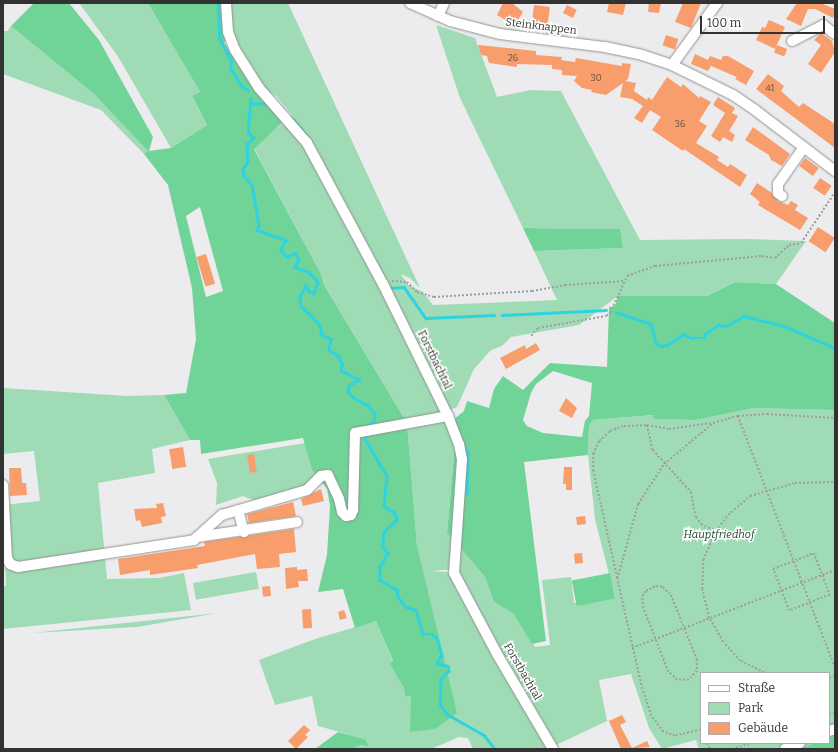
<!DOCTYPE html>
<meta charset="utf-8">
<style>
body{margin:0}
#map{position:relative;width:838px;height:752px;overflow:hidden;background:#ececee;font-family:Bitter,serif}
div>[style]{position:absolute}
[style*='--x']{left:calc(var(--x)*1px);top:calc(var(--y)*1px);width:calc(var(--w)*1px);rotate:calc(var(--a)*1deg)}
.green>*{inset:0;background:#9fdcb5;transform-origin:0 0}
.forest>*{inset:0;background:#70d499;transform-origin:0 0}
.stream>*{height:2.5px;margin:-1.25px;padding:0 1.25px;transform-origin:1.25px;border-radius:1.25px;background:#2fd3df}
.building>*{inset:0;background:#f89d6c;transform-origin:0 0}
.path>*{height:1.5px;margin-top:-0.75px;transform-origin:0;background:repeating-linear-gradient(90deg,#9f9fa0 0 2px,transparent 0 4px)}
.roads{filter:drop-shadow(0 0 1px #929293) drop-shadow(0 0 1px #929293)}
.minor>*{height:10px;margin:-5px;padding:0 5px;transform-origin:5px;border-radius:5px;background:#fff}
span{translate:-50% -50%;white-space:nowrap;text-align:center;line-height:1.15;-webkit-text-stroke:3px #fff;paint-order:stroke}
.number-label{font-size:9px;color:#644d40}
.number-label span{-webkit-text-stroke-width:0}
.street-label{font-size:11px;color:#323232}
.park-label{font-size:11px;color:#153f27;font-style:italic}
.frame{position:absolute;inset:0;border:4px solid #323232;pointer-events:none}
.legend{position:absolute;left:700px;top:672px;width:130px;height:72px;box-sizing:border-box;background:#fff;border:1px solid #adadad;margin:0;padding:5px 7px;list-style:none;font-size:12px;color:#323232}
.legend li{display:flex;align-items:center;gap:8px;height:20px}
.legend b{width:20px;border:1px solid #adadad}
.scale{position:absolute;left:700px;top:16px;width:125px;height:18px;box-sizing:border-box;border:2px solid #323232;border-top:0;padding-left:5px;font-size:12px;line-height:14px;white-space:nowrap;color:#323232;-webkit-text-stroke:3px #fff;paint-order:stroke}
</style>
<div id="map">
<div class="green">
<div style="clip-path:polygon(79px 3px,148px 3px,200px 92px,192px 97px,207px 125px,171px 148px,117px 55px)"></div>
<div style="clip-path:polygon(evenodd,231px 3px,288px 3px,420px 288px,410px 278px,401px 274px,408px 285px,423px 292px,433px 305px,557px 300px,534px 251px,623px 248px,619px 229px,523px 228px,460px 98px,436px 25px,475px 38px,497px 97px,531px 90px,561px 91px,640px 240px,748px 239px,806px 241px,776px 284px,735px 282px,707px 296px,618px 296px,579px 325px,511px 337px,502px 346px,491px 350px,474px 369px,457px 407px,450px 410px,440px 407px,436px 418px,447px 423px,455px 443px,447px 533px,485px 577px,494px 602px,513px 612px,535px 647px,550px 645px,542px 580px,571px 577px,574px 603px,615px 598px,595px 519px,588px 455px,589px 425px,593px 420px,654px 415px,654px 419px,696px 420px,754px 408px,835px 410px,835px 749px,699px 749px,696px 740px,662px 749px,649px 728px,631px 674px,599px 680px,607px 721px,556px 745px,499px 651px,456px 569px,431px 571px,449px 572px,549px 749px,473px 749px,468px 738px,459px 737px,431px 749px,353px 749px,360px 745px,368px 747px,365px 739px,318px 726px,312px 696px,275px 705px,259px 660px,315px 639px,376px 621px,393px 662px,391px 664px,404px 688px,405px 697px,411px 696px,422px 572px,417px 546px,407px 423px,324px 285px,321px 274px,254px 148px,292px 115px,276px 96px,260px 86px,232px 36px,231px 3px,701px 673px,829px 673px,829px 743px,701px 743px,701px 673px)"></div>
<div style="clip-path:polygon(11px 26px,95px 95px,149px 151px,144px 154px,101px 110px,3px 74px,3px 31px,8px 31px)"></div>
<div style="clip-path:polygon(3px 388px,127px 396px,164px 395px,190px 440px,152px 449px,155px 473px,98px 483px,107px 579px,159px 578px,184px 573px,191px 610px,3px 629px,3px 586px,6px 586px,3px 505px,40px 501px,34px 451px,3px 454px)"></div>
<div style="clip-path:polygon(305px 443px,312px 470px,317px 477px,296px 491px,256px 501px,243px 496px,216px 505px,217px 483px,208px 459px)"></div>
<div style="left:256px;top:572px;width:17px;height:64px;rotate:80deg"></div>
<div style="clip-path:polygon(218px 613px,137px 627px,32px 633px)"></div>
</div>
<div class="forest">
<div style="clip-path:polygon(evenodd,34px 3px,69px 3px,99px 40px,153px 137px,149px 151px,171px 148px,207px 125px,192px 96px,200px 92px,148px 3px,231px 3px,232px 36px,224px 42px,256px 92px,284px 121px,254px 149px,321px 274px,324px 285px,407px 423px,417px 546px,457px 713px,435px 729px,410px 732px,411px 696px,405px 697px,404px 688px,390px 664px,393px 661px,376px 621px,355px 628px,343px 589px,318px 592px,327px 555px,330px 506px,327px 489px,312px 470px,303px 438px,201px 454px,200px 440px,190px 440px,164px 395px,186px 393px,196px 339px,192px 288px,168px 185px,144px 154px,148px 151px,95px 95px,11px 26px,34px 3px,200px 207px,223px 291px,206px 297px,186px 216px,200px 207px)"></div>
<div style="clip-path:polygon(523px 228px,620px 229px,623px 248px,534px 251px)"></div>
<div style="clip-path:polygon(evenodd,735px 282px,776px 284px,835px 323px,835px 410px,754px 408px,696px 420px,654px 419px,653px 415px,593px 420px,589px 425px,588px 455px,524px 462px,546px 641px,532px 644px,513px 613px,494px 602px,485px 577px,447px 533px,455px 443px,453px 420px,464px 411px,467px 401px,489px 408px,494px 389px,503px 376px,523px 390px,550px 363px,607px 367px,609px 307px,615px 306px,618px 296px,707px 296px,735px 282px,553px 371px,592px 383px,589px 416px,585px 421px,582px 437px,543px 433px,527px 426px,523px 420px,531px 393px,536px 384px,553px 371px)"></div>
<div style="left:610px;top:573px;width:26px;height:39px;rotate:79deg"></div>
<div style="clip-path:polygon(338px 732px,365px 739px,369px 747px,360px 745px,353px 749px,315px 749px)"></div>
<div style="clip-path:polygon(835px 735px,835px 749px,800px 749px,816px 743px,829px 743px,829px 738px)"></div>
</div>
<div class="stream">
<div style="--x:218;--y:3;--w:36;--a:87"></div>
<div style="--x:220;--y:39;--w:25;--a:63"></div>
<div style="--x:231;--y:61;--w:8;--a:90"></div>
<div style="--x:231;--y:69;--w:19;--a:58"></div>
<div style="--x:241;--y:85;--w:9;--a:36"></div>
<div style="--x:251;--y:99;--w:33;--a:95"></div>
<div style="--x:248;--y:132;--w:8;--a:45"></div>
<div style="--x:254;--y:138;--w:9;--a:139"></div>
<div style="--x:247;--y:144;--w:18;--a:87"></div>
<div style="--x:248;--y:162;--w:9;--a:126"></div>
<div style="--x:243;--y:169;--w:7;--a:82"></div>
<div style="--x:244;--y:176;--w:12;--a:48"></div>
<div style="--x:252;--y:185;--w:42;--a:80.3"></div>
<div style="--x:259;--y:226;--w:4;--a:117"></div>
<div style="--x:257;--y:230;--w:31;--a:19"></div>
<div style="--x:286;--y:240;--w:11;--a:117"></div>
<div style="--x:281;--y:250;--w:9;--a:49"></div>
<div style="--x:287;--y:257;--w:9;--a:-27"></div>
<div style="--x:295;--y:253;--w:8;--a:60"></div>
<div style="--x:299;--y:260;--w:8;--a:120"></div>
<div style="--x:295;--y:267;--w:15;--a:20"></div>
<div style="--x:309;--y:272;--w:13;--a:48"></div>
<div style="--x:318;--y:282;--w:12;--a:110"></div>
<div style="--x:314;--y:293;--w:5;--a:-169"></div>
<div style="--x:309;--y:292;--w:7;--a:-117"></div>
<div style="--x:306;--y:286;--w:13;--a:119"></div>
<div style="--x:300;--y:297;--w:9;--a:84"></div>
<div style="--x:301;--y:306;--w:27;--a:45"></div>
<div style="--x:320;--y:325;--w:10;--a:79"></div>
<div style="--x:322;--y:335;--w:10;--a:24"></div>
<div style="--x:331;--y:339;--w:11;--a:100"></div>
<div style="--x:329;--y:350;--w:12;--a:31"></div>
<div style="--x:339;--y:356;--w:9;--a:69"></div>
<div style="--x:342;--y:364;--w:6;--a:99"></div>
<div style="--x:341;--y:370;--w:21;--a:29"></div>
<div style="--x:359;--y:380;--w:12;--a:149"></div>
<div style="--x:349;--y:386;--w:6;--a:99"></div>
<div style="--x:348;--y:392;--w:8;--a:45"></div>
<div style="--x:354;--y:398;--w:17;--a:28"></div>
<div style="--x:369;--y:406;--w:10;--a:53"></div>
<div style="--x:375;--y:414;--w:8;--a:97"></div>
<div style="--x:374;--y:422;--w:10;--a:151"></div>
<div style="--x:250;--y:103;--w:18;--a:3"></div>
<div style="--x:294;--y:120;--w:22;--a:51"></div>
<div style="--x:389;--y:288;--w:15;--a:-4"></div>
<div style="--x:404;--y:287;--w:38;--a:55"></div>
<div style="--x:426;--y:318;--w:68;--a:-2.5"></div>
<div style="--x:616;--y:312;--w:37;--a:19"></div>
<div style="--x:651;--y:324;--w:20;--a:75"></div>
<div style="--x:656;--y:343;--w:6;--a:31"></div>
<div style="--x:661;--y:346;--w:6;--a:-9"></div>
<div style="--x:667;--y:345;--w:20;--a:-33"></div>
<div style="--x:684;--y:334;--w:9;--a:27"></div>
<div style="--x:692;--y:338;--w:12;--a:0"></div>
<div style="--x:704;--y:338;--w:4;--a:-76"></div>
<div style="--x:705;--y:334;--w:16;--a:-35"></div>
<div style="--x:718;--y:325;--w:8;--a:7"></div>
<div style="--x:726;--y:326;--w:21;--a:-29"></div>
<div style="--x:744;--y:316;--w:41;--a:14"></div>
<div style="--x:784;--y:326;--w:56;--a:23.3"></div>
<div style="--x:502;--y:315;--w:104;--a:-2.8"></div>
<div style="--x:365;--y:434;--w:5;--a:90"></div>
<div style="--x:365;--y:439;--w:43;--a:59.3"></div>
<div style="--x:387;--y:476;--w:30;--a:96"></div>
<div style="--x:384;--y:506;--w:13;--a:32"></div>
<div style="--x:395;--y:513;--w:7;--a:74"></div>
<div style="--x:397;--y:520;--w:18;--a:137"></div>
<div style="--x:384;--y:532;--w:15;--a:94"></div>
<div style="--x:383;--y:547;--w:8;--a:50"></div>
<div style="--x:388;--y:553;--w:16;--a:120"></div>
<div style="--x:380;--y:567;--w:13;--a:90"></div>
<div style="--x:380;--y:580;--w:20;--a:30"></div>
<div style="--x:397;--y:590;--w:7;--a:82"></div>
<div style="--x:398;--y:597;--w:13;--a:51"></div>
<div style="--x:406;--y:607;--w:10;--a:17"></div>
<div style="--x:416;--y:610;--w:25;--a:74"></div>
<div style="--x:423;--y:634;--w:9;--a:0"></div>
<div style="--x:432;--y:634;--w:6;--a:39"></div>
<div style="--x:437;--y:638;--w:18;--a:74"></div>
<div style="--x:442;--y:655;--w:9;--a:122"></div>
<div style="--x:437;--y:663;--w:11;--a:15"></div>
<div style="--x:448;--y:666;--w:5;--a:79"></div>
<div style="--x:449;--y:671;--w:11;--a:135"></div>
<div style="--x:441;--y:679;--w:25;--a:92"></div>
<div style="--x:440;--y:704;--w:12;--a:55"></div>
<div style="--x:447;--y:714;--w:43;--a:29.6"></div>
<div style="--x:484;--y:735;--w:18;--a:52"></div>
<div style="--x:464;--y:445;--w:10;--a:66"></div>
<div style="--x:468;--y:454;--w:40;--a:91.4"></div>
</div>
<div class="building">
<div style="clip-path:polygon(503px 3px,512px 3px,523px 12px,518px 20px,512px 17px,509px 22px,497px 15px)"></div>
<div style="clip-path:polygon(609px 3px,626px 3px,623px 15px,607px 12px)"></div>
<div style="clip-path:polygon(649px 3px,661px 3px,659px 13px,648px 12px)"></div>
<div style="clip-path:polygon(683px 3px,701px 3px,691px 28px,675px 22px)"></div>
<div style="clip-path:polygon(797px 3px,820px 3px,835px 9px,835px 13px,833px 18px,815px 9px,808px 9px,801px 26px,786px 19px)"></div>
<div style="left:534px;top:5px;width:16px;height:21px;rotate:7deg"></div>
<div style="left:567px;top:5px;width:11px;height:9px;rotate:27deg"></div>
<div style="clip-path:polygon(769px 20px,785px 27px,775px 49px,756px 40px,762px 27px,765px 28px)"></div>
<div style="clip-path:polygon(821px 33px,832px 41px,835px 52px,821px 73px,808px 64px,821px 45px,814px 40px)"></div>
<div style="left:666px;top:35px;width:13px;height:11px;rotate:18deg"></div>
<div style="clip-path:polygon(478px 45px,536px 51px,536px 55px,562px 57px,561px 60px,575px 62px,576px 58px,622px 66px,622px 63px,631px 64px,628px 79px,625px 81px,636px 83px,634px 91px,647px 100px,648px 97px,652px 100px,667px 77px,681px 87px,683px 84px,699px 98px,700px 96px,711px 102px,699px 121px,707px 126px,696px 143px,719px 157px,717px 160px,728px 167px,730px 164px,747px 175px,740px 187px,684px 149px,683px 151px,652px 130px,661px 117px,650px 110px,642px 123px,634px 118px,643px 106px,632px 99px,620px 97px,623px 83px,606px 95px,591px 92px,592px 90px,582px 88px,574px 81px,577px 76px,562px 75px,562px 70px,552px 69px,552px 65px,517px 64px,517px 67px,489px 63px,487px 56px,481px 55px)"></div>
<div style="left:777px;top:45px;width:11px;height:8px;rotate:22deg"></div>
<div style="clip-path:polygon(695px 54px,708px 60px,710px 56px,721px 60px,723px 56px,728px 56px,754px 71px,746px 85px,735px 79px,737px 77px,711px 66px,708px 71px,691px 64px)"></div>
<div style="clip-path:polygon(768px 74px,784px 86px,781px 91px,799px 107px,803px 103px,835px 124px,835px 148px,756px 89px)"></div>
<div style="clip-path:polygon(718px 97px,735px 108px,732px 113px,738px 116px,729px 131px,735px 135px,732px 142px,723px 137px,720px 142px,711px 136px,725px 113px,713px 105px)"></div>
<div style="clip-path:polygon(753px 127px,790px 154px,782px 166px,771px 160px,769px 155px,745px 140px)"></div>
<div style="left:805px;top:158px;width:17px;height:10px;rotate:36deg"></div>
<div style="left:820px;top:178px;width:14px;height:12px;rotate:34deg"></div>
<div style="clip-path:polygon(757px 183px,772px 193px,778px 201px,788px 205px,791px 201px,798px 205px,795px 210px,808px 218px,800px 230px,758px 205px,760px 202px,750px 194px)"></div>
<div style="left:818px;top:227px;width:20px;height:17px;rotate:33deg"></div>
<div style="left:206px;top:254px;width:31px;height:10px;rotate:73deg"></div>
<div style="clip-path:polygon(536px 343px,540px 350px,506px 369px,500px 358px,525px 345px,526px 349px)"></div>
<div style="clip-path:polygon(566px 398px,577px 408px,572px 418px,559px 411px)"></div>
<div style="left:183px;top:447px;width:20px;height:14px;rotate:81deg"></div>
<div style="left:254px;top:454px;width:18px;height:7px;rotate:81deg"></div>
<div style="clip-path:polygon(564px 467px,572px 467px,572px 490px,566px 490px,566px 484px,563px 484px)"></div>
<div style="clip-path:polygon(9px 468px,21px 468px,22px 483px,26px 483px,27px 495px,10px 496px)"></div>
<div style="clip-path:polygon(321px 489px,324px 501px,303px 506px,301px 499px)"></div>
<div style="clip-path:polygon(293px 502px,296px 516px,249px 523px,247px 514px)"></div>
<div style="clip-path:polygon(163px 503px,166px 516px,161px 517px,162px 523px,142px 527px,140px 520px,136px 521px,134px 509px,157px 508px,156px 504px)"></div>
<div style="left:585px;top:516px;width:8px;height:9px;rotate:83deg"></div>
<div style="clip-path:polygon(294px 529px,296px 552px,279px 554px,280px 567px,257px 569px,255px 554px,197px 565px,198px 568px,150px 575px,150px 570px,120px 575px,118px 559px,205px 546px,204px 542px)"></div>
<div style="left:582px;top:553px;width:10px;height:8px;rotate:84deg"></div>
<div style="clip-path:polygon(297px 567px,297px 570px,307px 569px,308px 581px,298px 581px,299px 587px,286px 589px,285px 568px)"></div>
<div style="left:270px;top:586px;width:10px;height:8px;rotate:84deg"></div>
<div style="left:311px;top:609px;width:19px;height:9px;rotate:87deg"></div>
<div style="clip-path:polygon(344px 610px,347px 618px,340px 620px,338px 612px)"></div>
<div style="clip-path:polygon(622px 715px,626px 722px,620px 725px,632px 748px,647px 741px,650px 747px,621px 749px,609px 721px)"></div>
<div style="clip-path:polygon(304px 725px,310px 730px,305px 735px,308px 737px,296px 749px,288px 741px)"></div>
</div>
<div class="path">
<div style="--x:392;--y:281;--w:15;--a:4"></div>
<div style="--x:407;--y:282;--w:14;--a:45"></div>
<div style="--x:417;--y:292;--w:18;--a:16"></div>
<div style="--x:434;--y:297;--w:98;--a:-3.5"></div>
<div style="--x:532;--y:291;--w:34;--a:-10"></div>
<div style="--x:565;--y:285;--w:59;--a:-3.9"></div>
<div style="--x:531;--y:336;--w:11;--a:-49"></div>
<div style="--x:538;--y:328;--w:69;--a:-10"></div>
<div style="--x:606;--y:316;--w:5;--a:-37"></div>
<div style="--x:610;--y:313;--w:41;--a:-65.3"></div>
<div style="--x:627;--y:276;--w:30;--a:-20"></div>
<div style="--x:655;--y:266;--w:107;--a:-5.3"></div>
<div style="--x:762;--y:256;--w:13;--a:9"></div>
<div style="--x:775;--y:258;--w:19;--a:-43"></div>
<div style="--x:789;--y:245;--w:12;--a:-9"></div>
<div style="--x:801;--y:243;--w:61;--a:-56.3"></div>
<div style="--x:738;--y:416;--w:270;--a:68.9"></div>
<div style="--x:647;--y:425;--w:26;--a:77"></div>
<div style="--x:653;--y:450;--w:57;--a:47.9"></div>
<div style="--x:691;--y:492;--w:25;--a:79"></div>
<div style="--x:696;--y:517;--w:9;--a:54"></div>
<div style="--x:701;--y:524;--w:17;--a:25"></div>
<div style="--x:814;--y:553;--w:45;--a:69.1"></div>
<div style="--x:830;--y:595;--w:44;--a:158.7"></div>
<div style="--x:789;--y:611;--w:45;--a:-110.9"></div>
<div style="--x:773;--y:569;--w:44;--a:-21.3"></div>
<div style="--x:617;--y:578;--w:110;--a:-102.6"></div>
<div style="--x:593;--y:471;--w:17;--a:-90"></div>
<div style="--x:593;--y:454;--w:14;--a:-65"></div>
<div style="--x:599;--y:441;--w:15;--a:-42"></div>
<div style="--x:610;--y:431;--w:15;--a:-20"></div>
<div style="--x:624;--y:426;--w:23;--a:-2"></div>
<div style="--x:647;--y:425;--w:22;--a:10"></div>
<div style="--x:669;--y:429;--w:42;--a:-8.1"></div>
<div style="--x:656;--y:586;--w:7;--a:8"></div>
<div style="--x:663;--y:587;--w:11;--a:45"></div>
<div style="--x:671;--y:595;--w:69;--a:67.9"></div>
<div style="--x:697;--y:659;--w:12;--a:90"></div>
<div style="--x:697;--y:671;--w:12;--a:132"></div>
<div style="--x:689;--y:680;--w:12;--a:180"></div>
<div style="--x:677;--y:680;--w:12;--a:-138"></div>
<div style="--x:668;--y:672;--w:69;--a:-111.3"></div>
<div style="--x:643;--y:608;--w:12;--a:-95"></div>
<div style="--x:642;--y:596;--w:6;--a:-51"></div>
<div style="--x:646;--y:591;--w:11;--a:-27"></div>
<div style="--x:632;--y:648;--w:217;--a:-21"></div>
<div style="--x:764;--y:673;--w:27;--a:-153"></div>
<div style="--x:740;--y:661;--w:25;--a:-132"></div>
<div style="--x:723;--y:642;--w:28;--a:-120"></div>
<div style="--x:709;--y:618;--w:30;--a:-104"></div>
<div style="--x:702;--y:589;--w:29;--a:-88"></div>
<div style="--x:703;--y:560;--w:32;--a:-66"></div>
<div style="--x:716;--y:531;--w:20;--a:-53"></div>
<div style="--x:728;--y:515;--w:29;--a:-41"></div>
<div style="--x:750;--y:496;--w:47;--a:-16.1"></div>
<div style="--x:795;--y:483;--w:40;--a:-1.4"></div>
<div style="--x:829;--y:678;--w:6;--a:-18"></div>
<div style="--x:829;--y:714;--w:6;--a:-9"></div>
<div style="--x:701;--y:730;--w:27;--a:167"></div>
<div style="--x:675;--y:736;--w:13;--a:-162"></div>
<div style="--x:663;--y:732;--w:20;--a:-127"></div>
<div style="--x:651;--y:716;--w:28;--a:-108"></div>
<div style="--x:642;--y:689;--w:113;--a:-102.8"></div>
<div style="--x:617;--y:579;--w:78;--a:-74.4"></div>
<div style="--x:638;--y:504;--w:48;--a:-57"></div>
<div style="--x:664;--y:464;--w:64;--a:-39.9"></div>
<div style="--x:713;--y:423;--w:26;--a:-16"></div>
<div style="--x:738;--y:416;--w:29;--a:-4"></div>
<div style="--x:767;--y:414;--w:68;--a:3.4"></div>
<div style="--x:708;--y:743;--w:6;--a:72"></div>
<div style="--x:732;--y:749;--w:19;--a:-18"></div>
</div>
<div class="roads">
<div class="minor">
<div style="--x:226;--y:3;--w:29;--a:86"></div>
<div style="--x:228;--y:32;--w:19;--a:69"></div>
<div style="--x:235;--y:50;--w:45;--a:57.7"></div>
<div style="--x:259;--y:88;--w:73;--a:48.9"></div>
<div style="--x:307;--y:143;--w:160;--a:61.7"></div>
<div style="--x:383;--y:284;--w:147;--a:63.8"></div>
<div style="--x:448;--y:416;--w:30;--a:69"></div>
<div style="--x:459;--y:444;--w:15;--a:79"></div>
<div style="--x:462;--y:459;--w:114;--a:94"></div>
<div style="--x:454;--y:573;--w:92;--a:62"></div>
<div style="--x:497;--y:654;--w:110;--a:59.5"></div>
<div style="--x:410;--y:3;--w:44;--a:24.2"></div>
<div style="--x:450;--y:21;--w:52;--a:14.6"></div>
<div style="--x:500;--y:34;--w:106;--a:7.1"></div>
<div style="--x:605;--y:47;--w:38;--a:12"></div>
<div style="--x:642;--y:55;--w:32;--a:18"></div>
<div style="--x:672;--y:65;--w:68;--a:26.2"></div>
<div style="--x:733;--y:95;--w:27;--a:34"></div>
<div style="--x:755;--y:110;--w:101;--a:37.3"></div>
<div style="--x:438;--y:16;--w:14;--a:-65"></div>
<div style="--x:792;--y:41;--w:35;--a:-27"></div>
<div style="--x:823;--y:25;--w:15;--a:37"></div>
<div style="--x:672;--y:65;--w:77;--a:-54"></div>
<div style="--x:782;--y:196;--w:5;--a:-143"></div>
<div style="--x:778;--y:193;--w:9;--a:-90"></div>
<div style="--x:778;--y:184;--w:45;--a:-54.9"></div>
<div style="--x:3;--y:485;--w:73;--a:86.9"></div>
<div style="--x:7;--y:558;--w:7;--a:63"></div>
<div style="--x:10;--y:564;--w:9;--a:21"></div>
<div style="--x:18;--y:567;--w:178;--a:-8.7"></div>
<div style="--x:194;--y:540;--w:38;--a:-42"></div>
<div style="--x:222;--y:515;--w:89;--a:-16.4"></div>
<div style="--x:307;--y:490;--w:20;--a:-45"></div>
<div style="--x:321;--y:476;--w:7;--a:-8"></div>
<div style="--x:328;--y:475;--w:26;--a:65"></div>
<div style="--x:339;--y:499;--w:13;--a:77"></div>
<div style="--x:342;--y:512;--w:6;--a:45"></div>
<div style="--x:346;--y:516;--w:5;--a:-11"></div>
<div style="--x:351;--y:515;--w:5;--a:-68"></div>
<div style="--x:353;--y:510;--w:77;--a:-88.5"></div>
<div style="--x:355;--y:433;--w:95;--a:-10.4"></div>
<div style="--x:238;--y:510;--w:23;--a:75"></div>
<div style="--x:197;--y:537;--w:101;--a:-8.5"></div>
<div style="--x:829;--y:731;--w:6;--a:-18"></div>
<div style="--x:785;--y:749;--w:16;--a:-22"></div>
</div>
</div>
<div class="number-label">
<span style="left:513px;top:58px">26</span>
<span style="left:596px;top:78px">30</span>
<span style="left:770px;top:88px">41</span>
<span style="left:680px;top:124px">36</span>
</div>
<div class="street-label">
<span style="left:541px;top:27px;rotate:7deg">Steinknappen</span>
<span style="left:434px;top:360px;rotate:64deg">Forstbachtal</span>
<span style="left:522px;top:672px;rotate:60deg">Forstbachtal</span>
</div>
<div class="park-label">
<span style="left:719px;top:535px">Hauptfriedhof</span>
</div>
<div class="frame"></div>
<ul class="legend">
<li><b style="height:5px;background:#fff"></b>Straße</li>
<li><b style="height:11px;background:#9fdcb5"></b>Park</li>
<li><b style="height:11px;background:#f89d6c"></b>Gebäude</li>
</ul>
<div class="scale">100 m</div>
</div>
